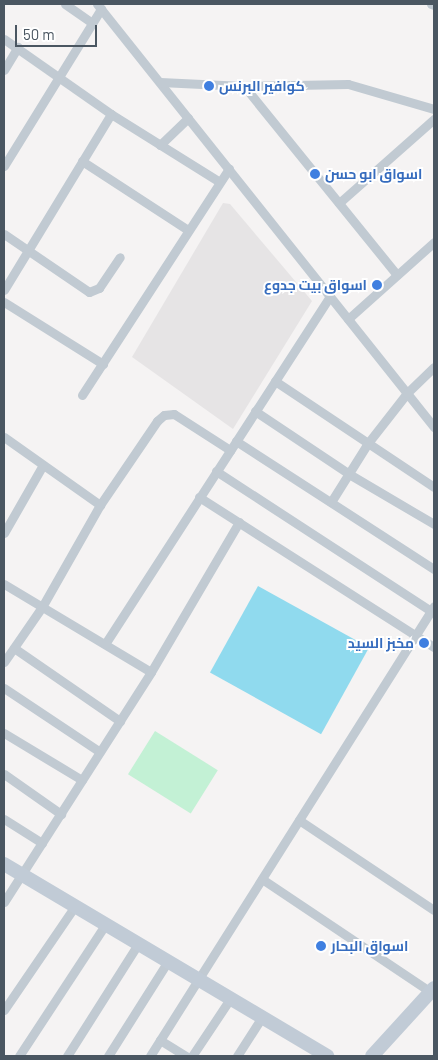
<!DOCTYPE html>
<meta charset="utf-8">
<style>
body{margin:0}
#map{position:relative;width:438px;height:1060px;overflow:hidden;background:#f5f3f3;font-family:Barlow,Cairo,sans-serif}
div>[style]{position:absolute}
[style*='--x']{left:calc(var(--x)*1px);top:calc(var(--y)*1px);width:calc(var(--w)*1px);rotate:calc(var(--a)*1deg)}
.education>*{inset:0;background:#e6e4e5}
.green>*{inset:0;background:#c3f1d5;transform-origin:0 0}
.water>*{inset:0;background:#90daee;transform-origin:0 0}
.street>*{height:9px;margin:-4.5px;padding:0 4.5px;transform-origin:4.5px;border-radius:4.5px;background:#c1cad2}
.secondary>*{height:14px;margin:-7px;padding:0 7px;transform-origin:7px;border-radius:7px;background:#c1cbd6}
.dots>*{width:14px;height:14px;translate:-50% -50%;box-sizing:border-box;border:2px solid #fff;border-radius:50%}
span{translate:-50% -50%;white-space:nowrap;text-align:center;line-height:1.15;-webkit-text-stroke:4px #fff;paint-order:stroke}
.shop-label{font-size:14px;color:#366cbe;font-weight:700}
.left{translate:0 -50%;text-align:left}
.right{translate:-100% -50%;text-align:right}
.frame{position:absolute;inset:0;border:5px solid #4a5661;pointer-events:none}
.scale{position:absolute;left:15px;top:25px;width:82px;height:22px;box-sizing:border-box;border:2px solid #4a5661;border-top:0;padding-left:6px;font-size:15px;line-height:18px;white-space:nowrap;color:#4a5661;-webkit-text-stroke:4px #fff;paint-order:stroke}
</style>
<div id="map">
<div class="education">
<div style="clip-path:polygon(223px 203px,230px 204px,312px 301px,233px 429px,132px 357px)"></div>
</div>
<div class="green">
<div style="left:155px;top:731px;width:74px;height:51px;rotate:32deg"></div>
</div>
<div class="water">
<div style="left:258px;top:586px;width:127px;height:99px;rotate:29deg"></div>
</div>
<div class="street">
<div style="--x:65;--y:4;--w:33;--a:35"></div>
<div style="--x:97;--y:4;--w:541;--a:51.46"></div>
<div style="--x:431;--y:4;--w:3;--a:18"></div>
<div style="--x:4;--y:39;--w:131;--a:35"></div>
<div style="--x:111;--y:114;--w:128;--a:32"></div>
<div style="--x:4;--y:70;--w:27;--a:-59"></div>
<div style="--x:160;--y:82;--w:84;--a:2.7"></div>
<div style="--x:244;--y:86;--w:104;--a:-1.1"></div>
<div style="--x:348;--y:84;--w:90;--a:16.2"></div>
<div style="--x:244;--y:86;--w:243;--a:51"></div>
<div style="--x:160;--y:145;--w:39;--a:-44"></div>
<div style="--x:82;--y:161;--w:126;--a:33.1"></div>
<div style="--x:4;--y:166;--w:185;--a:-58.3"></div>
<div style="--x:339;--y:203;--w:127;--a:-41.5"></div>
<div style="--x:4;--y:234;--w:103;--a:34.3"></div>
<div style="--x:89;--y:292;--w:11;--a:-22"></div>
<div style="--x:99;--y:288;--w:37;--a:-56"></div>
<div style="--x:4;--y:290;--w:206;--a:-58.7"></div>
<div style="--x:4;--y:302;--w:117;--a:32.1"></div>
<div style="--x:348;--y:319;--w:115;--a:-41.8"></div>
<div style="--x:275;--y:381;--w:191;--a:33.7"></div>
<div style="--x:82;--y:395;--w:270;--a:-57"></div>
<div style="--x:255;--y:411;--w:113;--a:33.8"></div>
<div style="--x:349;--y:474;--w:99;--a:30.5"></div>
<div style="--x:4;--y:437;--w:118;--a:35.3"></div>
<div style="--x:236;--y:441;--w:236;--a:32.9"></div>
<div style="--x:216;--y:471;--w:257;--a:33.1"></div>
<div style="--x:199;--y:497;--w:279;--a:32.6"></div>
<div style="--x:331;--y:502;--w:70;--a:-57.9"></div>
<div style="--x:368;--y:443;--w:63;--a:-52"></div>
<div style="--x:407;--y:393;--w:37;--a:-44"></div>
<div style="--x:4;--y:533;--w:78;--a:-60.2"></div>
<div style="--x:4;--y:584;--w:171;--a:30.9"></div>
<div style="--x:105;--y:644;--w:414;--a:-57.1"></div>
<div style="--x:14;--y:648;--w:129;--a:34.6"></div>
<div style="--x:4;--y:662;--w:67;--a:-55.4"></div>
<div style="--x:42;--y:607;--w:117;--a:-60.4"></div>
<div style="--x:100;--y:505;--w:102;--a:-55.8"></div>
<div style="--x:157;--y:421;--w:9;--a:-41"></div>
<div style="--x:164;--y:415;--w:10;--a:-6"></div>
<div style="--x:174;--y:414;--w:67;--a:32.7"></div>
<div style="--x:4;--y:688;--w:115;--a:33.7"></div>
<div style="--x:4;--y:733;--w:91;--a:31.1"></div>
<div style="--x:4;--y:774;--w:70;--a:35.1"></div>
<div style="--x:4;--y:819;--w:45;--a:32.3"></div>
<div style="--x:299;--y:820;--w:162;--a:33.7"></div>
<div style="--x:262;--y:879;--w:203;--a:33.8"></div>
<div style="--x:4;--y:902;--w:273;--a:-57.4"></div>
<div style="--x:151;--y:672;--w:174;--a:-59.6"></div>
<div style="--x:4;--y:1010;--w:126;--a:-55.7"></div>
<div style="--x:160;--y:1040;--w:31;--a:32"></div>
<div style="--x:19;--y:1056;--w:157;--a:-56.7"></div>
<div style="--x:67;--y:1056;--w:133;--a:-57.6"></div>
<div style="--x:108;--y:1056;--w:112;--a:-57.7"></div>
<div style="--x:150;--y:1056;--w:532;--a:-57.74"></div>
<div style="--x:192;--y:1056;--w:69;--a:-56.3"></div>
<div style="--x:237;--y:1056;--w:46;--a:-57.3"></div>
</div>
<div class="secondary">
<div style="--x:4;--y:864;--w:376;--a:30.7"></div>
<div style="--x:372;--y:1056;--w:92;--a:-47.6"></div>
</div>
<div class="dots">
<div style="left:209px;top:86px;background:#3f7fe0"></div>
<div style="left:315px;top:174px;background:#3f7fe0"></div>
<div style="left:377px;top:285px;background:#3f7fe0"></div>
<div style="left:424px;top:643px;background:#3f7fe0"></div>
<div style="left:321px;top:946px;background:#3f7fe0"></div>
</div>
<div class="shop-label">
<span class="left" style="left:219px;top:86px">كوافير البرنس</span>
<span class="left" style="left:325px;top:174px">اسواق ابو حسن</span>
<span class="right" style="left:367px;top:285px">اسواق بيت جدوع</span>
<span class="right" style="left:414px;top:643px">مخبز السيد</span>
<span class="left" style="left:331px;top:946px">اسواق البحار</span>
</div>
<div class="frame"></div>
<div class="scale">50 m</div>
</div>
